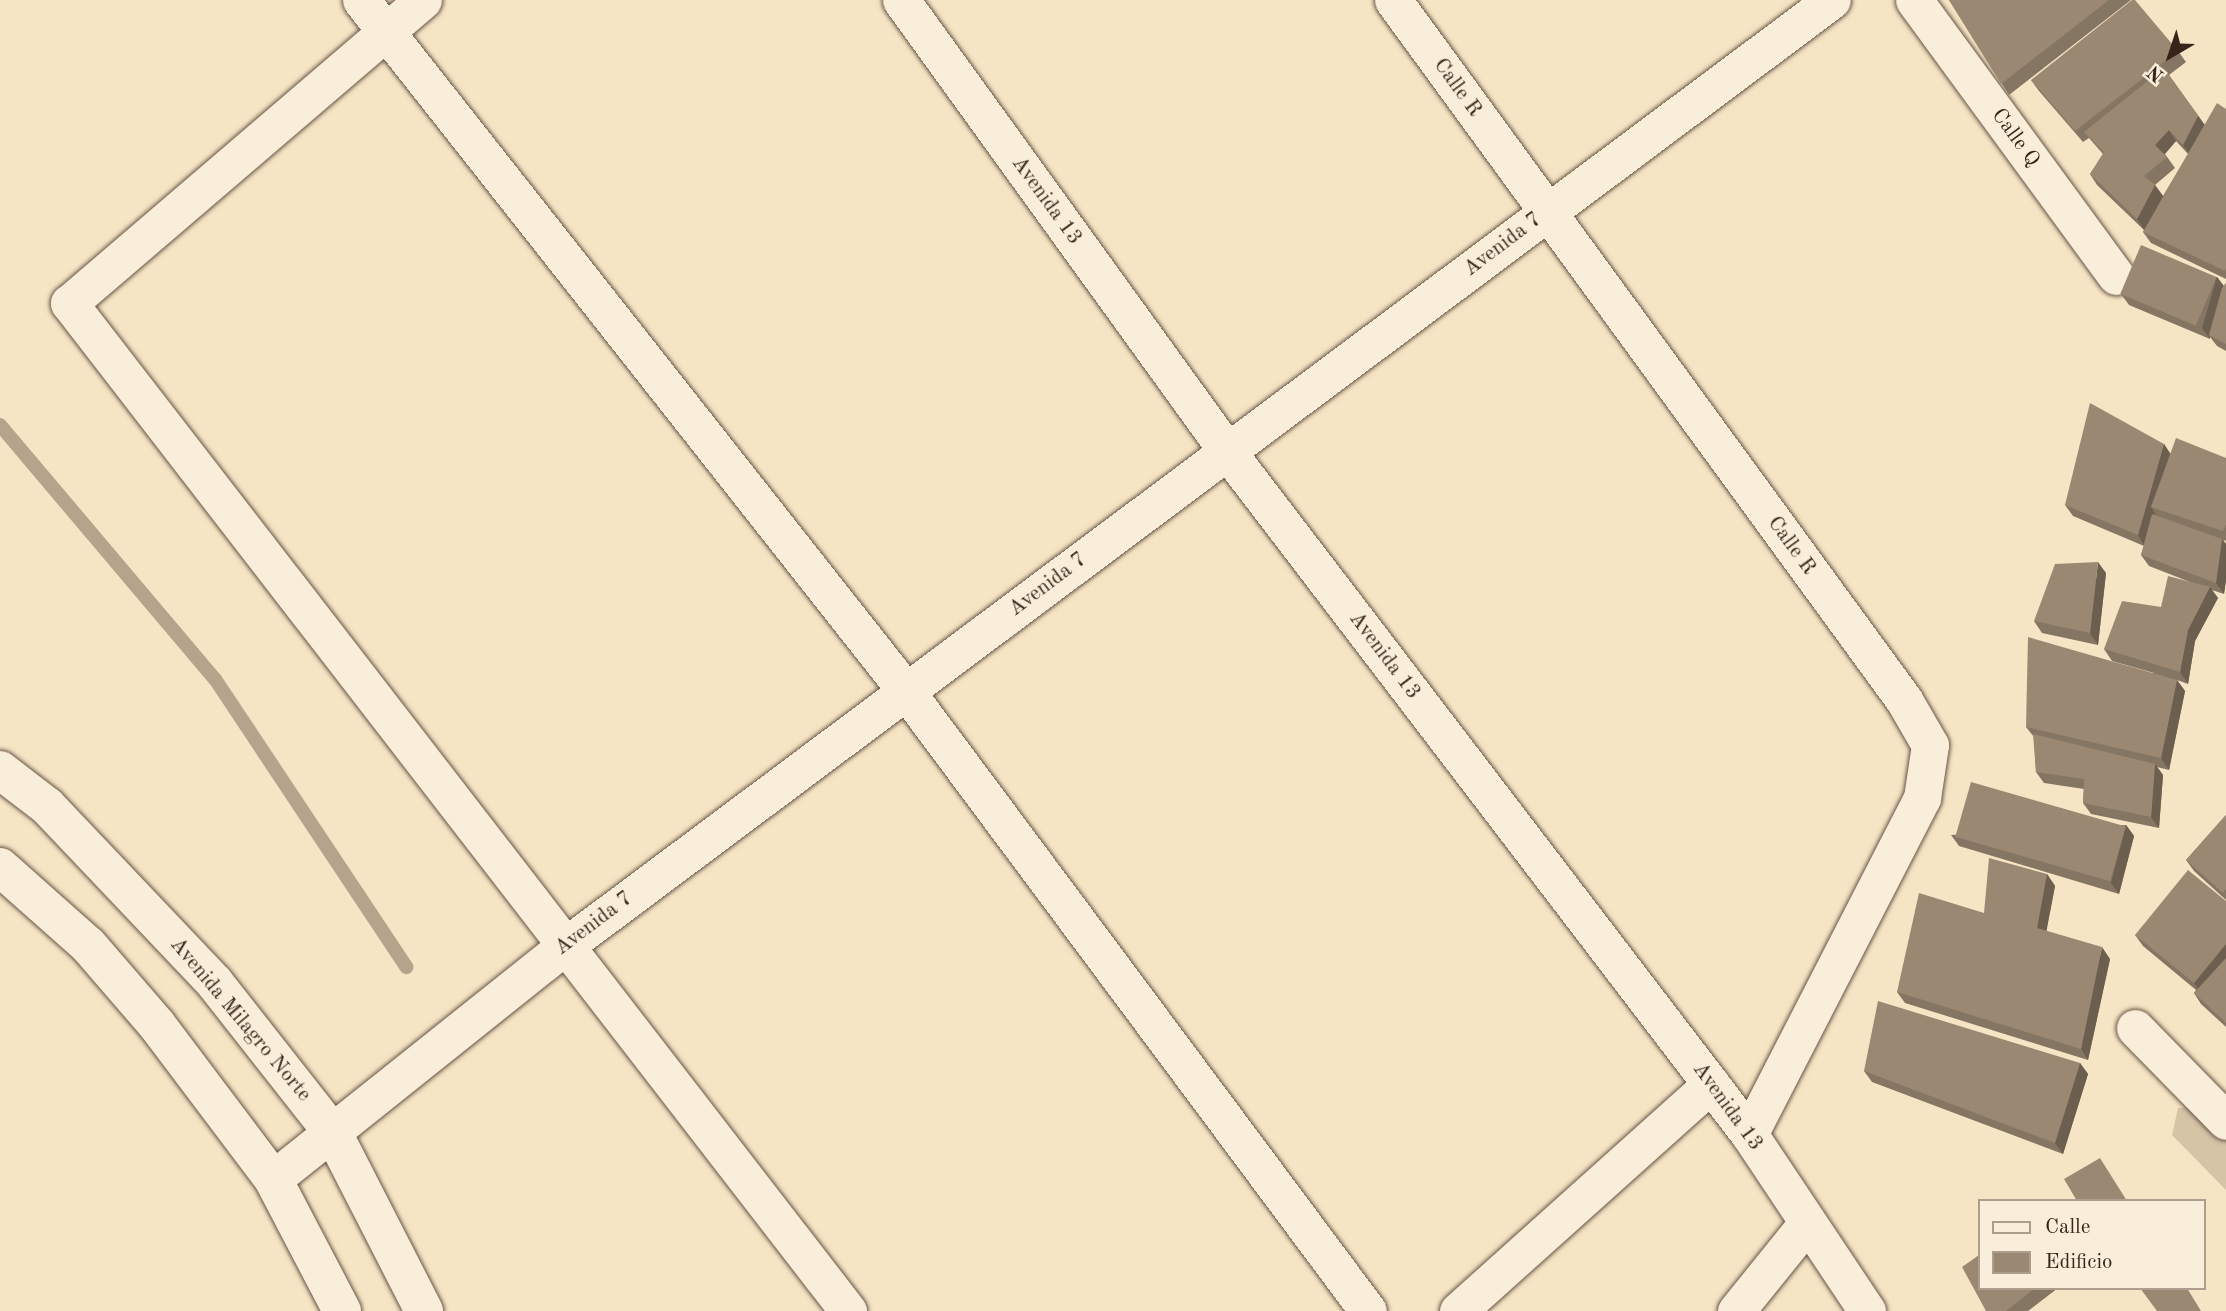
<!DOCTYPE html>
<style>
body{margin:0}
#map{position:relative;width:2226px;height:1311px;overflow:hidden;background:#f6e5c4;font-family:"Old Standard TT",serif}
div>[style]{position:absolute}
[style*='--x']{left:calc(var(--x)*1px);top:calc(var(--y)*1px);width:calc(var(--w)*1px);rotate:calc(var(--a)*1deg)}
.green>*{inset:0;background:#d6c4a7}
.stream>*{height:14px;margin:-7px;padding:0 7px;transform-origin:7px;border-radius:7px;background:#b6a38b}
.roads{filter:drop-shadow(0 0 2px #685446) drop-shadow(0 0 2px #685446)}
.street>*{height:37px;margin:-18.5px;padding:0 18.5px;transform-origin:18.5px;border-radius:18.5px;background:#f9eed9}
.secondary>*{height:38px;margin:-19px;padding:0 19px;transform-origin:19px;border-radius:19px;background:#f9eed9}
.wall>*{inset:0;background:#857563}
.shaded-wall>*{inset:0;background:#6c5f50}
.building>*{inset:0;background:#9b8873;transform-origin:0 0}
span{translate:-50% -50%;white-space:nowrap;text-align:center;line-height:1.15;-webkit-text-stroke:7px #f9eed9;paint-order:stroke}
.street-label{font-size:21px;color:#39241c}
.legend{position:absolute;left:1978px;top:1199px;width:228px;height:91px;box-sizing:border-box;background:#f9eed9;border:2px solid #ac9d8d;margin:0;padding:9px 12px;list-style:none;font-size:21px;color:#39241c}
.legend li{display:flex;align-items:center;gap:14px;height:35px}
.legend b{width:35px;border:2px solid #ac9d8d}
.north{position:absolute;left:2135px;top:21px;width:70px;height:70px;-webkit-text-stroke:5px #f9eed9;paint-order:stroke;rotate:219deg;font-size:19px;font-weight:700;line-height:28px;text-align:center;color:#39241c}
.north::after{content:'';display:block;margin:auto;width:24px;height:32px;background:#39241c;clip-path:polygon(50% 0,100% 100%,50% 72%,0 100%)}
</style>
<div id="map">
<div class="green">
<div style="clip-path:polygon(2194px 1107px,2226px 1141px,2226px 1190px,2172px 1135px,2178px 1108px)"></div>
</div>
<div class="stream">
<div style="--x:0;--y:425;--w:333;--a:49.8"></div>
<div style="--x:215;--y:679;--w:346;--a:56.4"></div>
</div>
<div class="roads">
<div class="street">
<div style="--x:361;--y:0;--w:880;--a:51.74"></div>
<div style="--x:906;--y:691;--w:773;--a:53.31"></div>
<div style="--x:423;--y:0;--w:466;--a:139.4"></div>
<div style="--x:69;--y:303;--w:1274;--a:52.3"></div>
<div style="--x:901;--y:0;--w:556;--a:54.14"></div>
<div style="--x:1227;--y:451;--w:860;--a:52.61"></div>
<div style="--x:1749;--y:1134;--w:213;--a:56.3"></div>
<div style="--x:1393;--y:0;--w:867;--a:53.87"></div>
<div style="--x:1904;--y:700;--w:52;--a:60"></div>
<div style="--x:1930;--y:745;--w:54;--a:98.6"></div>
<div style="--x:1922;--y:798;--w:378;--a:117.2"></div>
<div style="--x:1914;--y:0;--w:342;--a:53.8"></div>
<div style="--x:2135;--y:1028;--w:130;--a:45.6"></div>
<div style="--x:273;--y:1179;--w:374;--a:-38.6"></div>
<div style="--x:565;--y:946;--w:1581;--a:-36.75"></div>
<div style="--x:1458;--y:1311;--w:340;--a:-41.9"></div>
<div style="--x:1736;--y:1311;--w:113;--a:-51.1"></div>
</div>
<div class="secondary">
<div style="--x:0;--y:770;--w:59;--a:37.5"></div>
<div style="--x:47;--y:806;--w:243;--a:46.5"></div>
<div style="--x:214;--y:982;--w:192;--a:51.8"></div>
<div style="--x:333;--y:1133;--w:200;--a:62.9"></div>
<div style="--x:0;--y:867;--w:118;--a:41.6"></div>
<div style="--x:88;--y:945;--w:106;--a:49.2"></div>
<div style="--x:157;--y:1025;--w:193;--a:53"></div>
<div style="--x:273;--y:1179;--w:149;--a:62.4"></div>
</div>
</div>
<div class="wall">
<div style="clip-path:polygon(1949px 0,2131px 0,2009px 95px)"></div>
<div style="clip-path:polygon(evenodd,2178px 51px,2186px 62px,2169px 75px,2205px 125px,2226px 109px,2226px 279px,2151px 243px,2143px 232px,2144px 230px,2097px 185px,2090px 174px,2103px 154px,2089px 138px,2083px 142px,2039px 91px,2031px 80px,2178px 51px,2176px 141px,2188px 154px,2163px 196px,2155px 185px,2175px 168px,2165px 154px,2176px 141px)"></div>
<div style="clip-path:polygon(2217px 277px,2224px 286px,2226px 283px,2226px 351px,2217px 346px,2210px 337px,2210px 339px,2129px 305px,2121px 294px)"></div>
<div style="clip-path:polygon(2164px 444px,2170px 454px,2226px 458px,2226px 541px,2223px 540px,2226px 544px,2226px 580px,2224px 594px,2212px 590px,2218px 598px,2195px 641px,2188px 684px,2177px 680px,2185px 691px,2169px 770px,2157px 767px,2163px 775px,2159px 828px,2091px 814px,2083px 803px,2084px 789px,2044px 783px,2036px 772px,2034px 737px,2026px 727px,2154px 673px,2112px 661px,2104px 649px,2161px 607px,2190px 582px,2149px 566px,2141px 555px,2144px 546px,2073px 516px,2065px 505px)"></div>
<div style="clip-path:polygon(2106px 573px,2098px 645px,2042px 633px,2034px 621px)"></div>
<div style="clip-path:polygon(2226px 815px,2226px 900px,2194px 871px,2186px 860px)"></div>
<div style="clip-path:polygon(2126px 825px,2134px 836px,2119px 894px,1959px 846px,1951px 835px)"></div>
<div style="clip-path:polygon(2047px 874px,2055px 886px,2046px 931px,2110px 959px,2088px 1060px,1905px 1003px,1897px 992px,1984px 913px)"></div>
<div style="clip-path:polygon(2226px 901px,2226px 1027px,2201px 1004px,2194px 993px,2196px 990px,2143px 946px,2135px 935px)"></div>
<div style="clip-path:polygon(2080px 1063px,2088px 1074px,2063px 1154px,1872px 1082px,1864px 1071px)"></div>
<div style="clip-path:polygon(1979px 1288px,2058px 1288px,2028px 1311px,1986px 1311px)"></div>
</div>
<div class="shaded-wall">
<div style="clip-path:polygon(2198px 116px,2206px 127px,2191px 156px,2183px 145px)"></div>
<div style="clip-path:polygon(2169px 130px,2176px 141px,2163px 156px,2155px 145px)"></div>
<div style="clip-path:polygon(2155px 185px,2163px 196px,2145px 231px,2137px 219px)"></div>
<div style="clip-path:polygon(2217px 277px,2225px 288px,2209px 335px,2210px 339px,2202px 328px)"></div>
<div style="clip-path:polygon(2164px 444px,2172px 456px,2151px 507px,2155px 513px,2145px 547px,2138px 535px)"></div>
<div style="clip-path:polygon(2222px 539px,2226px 544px,2226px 580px,2224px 594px,2216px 583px)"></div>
<div style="clip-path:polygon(2098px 562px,2106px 573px,2098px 645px,2090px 633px)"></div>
<div style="clip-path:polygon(2210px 587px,2218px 598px,2195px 641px,2188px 684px,2180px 672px,2188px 630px)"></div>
<div style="clip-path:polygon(2177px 680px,2185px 691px,2169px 770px,2161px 758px)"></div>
<div style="clip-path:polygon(2155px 764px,2163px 775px,2159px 828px,2151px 817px)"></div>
<div style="clip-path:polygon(2126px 825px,2134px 836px,2119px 894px,2111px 883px)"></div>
<div style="clip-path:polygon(2047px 874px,2055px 886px,2045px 939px,2037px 928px)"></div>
<div style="clip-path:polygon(2226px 944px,2226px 965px,2202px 995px,2194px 983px)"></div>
<div style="clip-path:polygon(2102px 947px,2110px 959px,2088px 1060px,2081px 1049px)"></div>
<div style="clip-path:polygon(2080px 1063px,2088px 1074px,2063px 1154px,2055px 1143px)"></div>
</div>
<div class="building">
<div style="clip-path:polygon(1949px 0,2109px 0,2001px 84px)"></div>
<div style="clip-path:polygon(2132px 0,2135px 0,2178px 51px,2075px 131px,2031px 80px)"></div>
<div style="clip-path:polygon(2164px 68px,2198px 116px,2183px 145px,2169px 130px,2155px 145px,2167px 157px,2144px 176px,2155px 185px,2137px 219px,2090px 174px,2104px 152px,2084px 132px)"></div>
<div style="clip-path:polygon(2217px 103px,2226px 109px,2226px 268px,2225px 271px,2143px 232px)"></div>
<div style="left:2141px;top:245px;width:82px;height:53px;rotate:23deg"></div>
<div style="clip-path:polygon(2226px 283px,2226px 344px,2209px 335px,2222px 288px)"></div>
<div style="clip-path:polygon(2090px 403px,2164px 444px,2138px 535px,2065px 505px)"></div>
<div style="clip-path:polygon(2176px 438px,2226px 458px,2226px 524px,2223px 531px,2151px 507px)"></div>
<div style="clip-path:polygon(2152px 514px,2222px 539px,2216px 583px,2141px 555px)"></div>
<div style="clip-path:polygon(2098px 562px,2090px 633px,2034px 621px,2055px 564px)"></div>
<div style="clip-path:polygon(2168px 576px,2210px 587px,2188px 630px,2180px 672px,2104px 649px,2122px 601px,2161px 607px)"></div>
<div style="clip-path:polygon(2028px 637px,2177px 680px,2161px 758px,2026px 727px)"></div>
<div style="clip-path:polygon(2033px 734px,2155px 764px,2151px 817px,2083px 803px,2084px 779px,2036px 772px)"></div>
<div style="left:1971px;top:782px;width:161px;height:57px;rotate:16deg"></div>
<div style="clip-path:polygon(2226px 815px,2226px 889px,2223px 893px,2186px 860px)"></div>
<div style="clip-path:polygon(1989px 858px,2047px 874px,2037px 928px,2102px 947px,2081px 1049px,1897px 992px,1919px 893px,1984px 913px)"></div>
<div style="clip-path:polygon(2188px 870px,2226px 901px,2226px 944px,2194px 983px,2135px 935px)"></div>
<div style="clip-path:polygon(2226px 958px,2226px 1023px,2194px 993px)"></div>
<div style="clip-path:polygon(1878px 1001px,2080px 1063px,2055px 1143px,1864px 1071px)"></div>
<div style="clip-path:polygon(2100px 1158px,2127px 1201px,2077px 1201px,2064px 1179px)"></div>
<div style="clip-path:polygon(1979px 1255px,1979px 1288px,2035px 1288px,2006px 1311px,1986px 1311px,1962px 1267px)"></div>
<div style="clip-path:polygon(2140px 1288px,2187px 1288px,2201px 1311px,2157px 1311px)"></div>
</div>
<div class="street-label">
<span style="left:1457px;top:88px;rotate:54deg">Calle R</span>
<span style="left:2015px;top:138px;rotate:54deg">Calle Q</span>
<span style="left:1046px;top:201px;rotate:54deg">Avenida 13</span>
<span style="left:1503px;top:245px;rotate:-37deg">Avenida 7</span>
<span style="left:1791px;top:546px;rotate:54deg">Calle R</span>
<span style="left:1048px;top:585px;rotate:-37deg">Avenida 7</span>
<span style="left:1384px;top:656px;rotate:53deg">Avenida 13</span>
<span style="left:594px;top:924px;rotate:-37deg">Avenida 7</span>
<span style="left:240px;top:1020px;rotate:50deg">Avenida Milagro Norte</span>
<span style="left:1727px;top:1107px;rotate:54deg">Avenida 13</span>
</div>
<ul class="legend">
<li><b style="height:9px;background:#f9eed9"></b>Calle</li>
<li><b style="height:19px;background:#9b8873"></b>Edificio</li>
</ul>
<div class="north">N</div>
</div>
